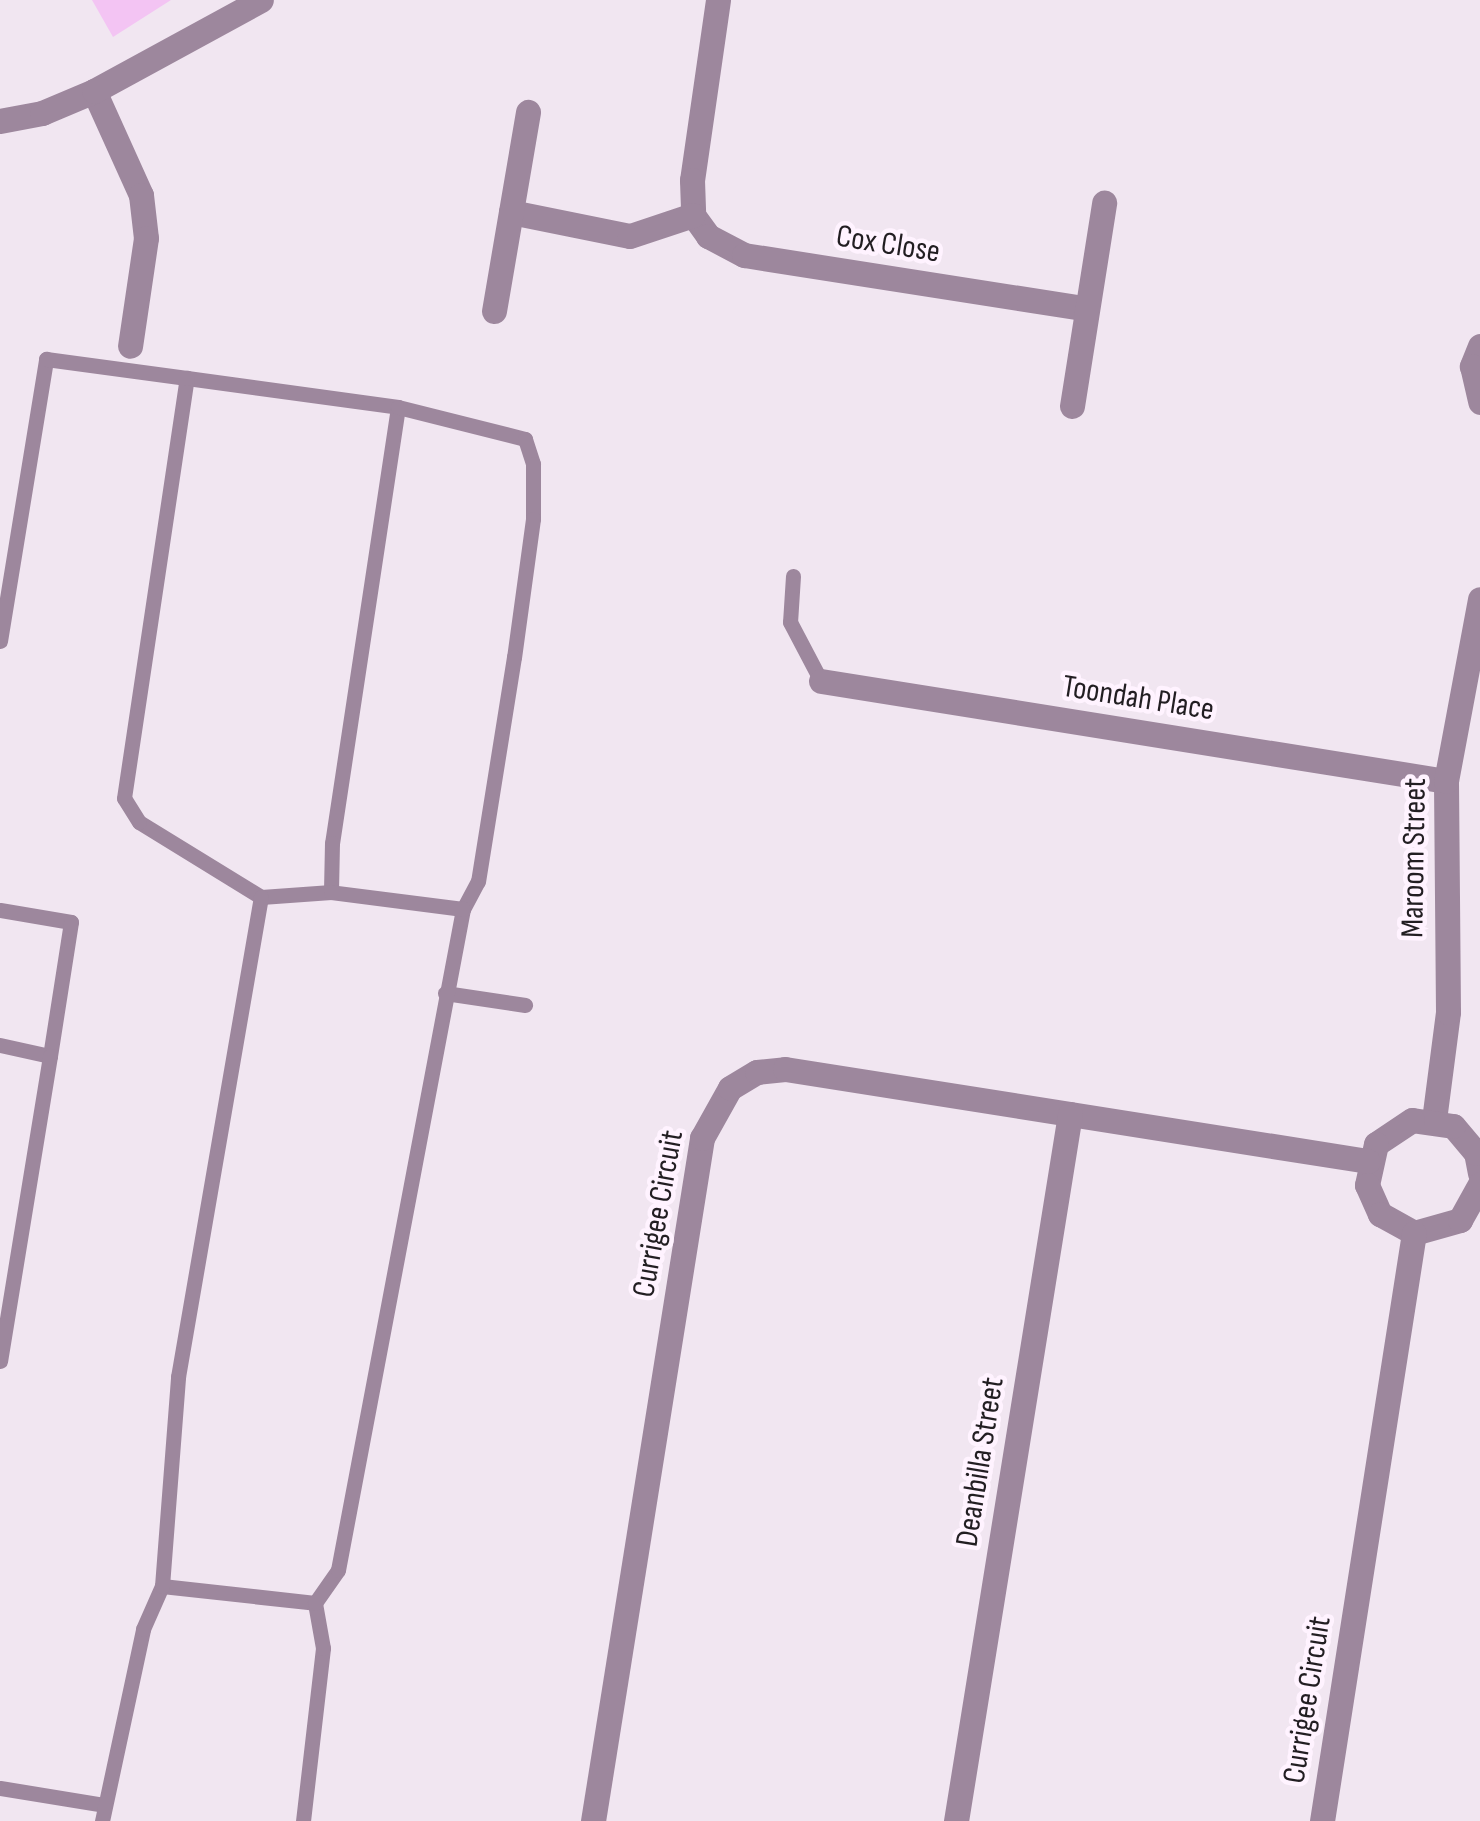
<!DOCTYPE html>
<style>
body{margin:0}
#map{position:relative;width:1480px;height:1821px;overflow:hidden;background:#f1e6f1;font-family:"Sofia Sans Condensed",sans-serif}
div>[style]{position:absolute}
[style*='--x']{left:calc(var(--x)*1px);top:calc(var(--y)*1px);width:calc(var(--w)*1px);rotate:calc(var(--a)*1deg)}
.green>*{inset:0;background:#f3c4f3}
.lane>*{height:15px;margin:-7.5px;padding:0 7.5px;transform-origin:7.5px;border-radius:7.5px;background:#9d879d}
.street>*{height:25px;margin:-12.5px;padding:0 12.5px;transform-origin:12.5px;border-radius:12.5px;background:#9d879d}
span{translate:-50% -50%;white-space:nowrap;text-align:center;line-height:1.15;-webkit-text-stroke:9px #fff3ff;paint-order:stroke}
.street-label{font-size:32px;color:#221e22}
</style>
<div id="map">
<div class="green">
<div style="clip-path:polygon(92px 0,171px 0,113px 37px)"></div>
</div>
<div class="lane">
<div style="--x:187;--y:378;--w:213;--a:7.8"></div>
<div style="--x:398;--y:407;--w:441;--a:98.6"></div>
<div style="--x:332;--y:843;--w:49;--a:91.2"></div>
<div style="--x:331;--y:892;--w:70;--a:175.9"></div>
<div style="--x:261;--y:897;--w:143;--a:-148.4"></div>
<div style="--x:139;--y:822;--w:28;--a:-122"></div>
<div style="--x:124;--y:798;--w:425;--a:-81.5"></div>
<div style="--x:398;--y:407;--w:131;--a:14.1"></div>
<div style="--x:525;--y:439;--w:26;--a:72"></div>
<div style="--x:533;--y:464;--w:55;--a:90"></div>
<div style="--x:533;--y:519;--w:139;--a:97.8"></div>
<div style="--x:514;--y:657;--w:227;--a:99.1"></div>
<div style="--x:478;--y:881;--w:32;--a:118"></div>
<div style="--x:793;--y:576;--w:46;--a:93.7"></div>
<div style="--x:790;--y:622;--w:67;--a:62.3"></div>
<div style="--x:0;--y:641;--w:286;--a:-80.7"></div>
<div style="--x:46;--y:359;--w:142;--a:7.7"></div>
<div style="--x:0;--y:910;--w:72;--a:9.6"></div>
<div style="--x:71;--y:922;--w:136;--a:98.9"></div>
<div style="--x:445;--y:993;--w:81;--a:8.5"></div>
<div style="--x:0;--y:1045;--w:51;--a:12.4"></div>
<div style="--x:50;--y:1056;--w:309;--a:99.3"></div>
<div style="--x:162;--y:1586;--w:154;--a:6.3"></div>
<div style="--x:0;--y:1788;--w:105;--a:9.3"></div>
<div style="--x:102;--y:1821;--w:196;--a:-77.9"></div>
<div style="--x:143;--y:1629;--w:47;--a:-66.2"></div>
<div style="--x:162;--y:1586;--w:210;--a:-85.6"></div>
<div style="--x:178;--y:1377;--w:487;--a:-80.2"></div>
<div style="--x:303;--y:1821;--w:174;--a:-83.4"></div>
<div style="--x:323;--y:1648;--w:46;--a:-100.1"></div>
<div style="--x:315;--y:1603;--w:40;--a:-55.1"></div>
<div style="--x:338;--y:1570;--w:673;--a:-79.29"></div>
<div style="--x:463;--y:909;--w:133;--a:-172.7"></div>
</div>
<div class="street">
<div style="--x:718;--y:0;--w:182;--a:98.2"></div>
<div style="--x:692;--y:180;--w:35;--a:88"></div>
<div style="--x:693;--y:215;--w:26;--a:54"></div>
<div style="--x:708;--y:236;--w:41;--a:27.8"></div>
<div style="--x:744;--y:255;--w:347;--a:8.9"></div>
<div style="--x:94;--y:91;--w:114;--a:65.7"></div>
<div style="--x:141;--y:195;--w:43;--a:83.4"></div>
<div style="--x:146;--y:238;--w:109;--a:98.4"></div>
<div style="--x:0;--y:121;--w:43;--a:-10.8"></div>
<div style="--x:42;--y:113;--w:56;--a:-22.9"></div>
<div style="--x:94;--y:91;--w:190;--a:-28.6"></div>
<div style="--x:511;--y:212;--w:121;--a:11.4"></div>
<div style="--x:630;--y:236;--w:66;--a:-18.4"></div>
<div style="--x:494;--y:311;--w:202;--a:-80.3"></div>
<div style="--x:1480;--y:346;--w:22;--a:112"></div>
<div style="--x:1472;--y:366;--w:37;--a:77"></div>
<div style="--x:1072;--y:406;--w:206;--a:-81"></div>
<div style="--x:821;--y:681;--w:633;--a:9.09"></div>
<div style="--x:1434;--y:1120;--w:109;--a:-82.6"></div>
<div style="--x:1448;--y:1012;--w:231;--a:-90.5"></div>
<div style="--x:1446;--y:781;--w:185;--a:-79.4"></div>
<div style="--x:1480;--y:1173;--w:20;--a:-101"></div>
<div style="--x:1476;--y:1153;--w:35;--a:-130"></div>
<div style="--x:1453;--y:1126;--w:41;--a:-171.7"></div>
<div style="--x:1412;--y:1120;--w:43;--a:146.3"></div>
<div style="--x:1376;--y:1144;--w:42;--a:102.4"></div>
<div style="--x:1367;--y:1185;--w:32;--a:66"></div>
<div style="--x:1380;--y:1214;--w:39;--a:29"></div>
<div style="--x:1414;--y:1233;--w:48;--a:-15.8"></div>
<div style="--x:1460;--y:1220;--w:41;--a:-60.9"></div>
<div style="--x:593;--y:1821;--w:692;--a:-80.93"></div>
<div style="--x:702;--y:1138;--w:57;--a:-60.8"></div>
<div style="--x:730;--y:1088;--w:31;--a:-31"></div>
<div style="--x:757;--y:1072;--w:28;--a:-6"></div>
<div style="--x:785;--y:1069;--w:590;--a:8.97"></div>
<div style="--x:956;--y:1821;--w:716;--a:-80.84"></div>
<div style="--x:1322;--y:1821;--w:595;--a:-81.11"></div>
</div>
<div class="street-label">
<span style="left:888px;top:245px;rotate:9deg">Cox Close</span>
<span style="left:1138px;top:699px;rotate:9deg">Toondah Place</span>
<span style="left:1415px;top:858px;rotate:-89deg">Maroom Street</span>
<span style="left:659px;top:1214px;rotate:-80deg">Currigee Circuit</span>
<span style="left:981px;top:1462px;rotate:-81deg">Deanbilla Street</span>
<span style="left:1308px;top:1700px;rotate:-81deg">Currigee Circuit</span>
</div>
</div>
